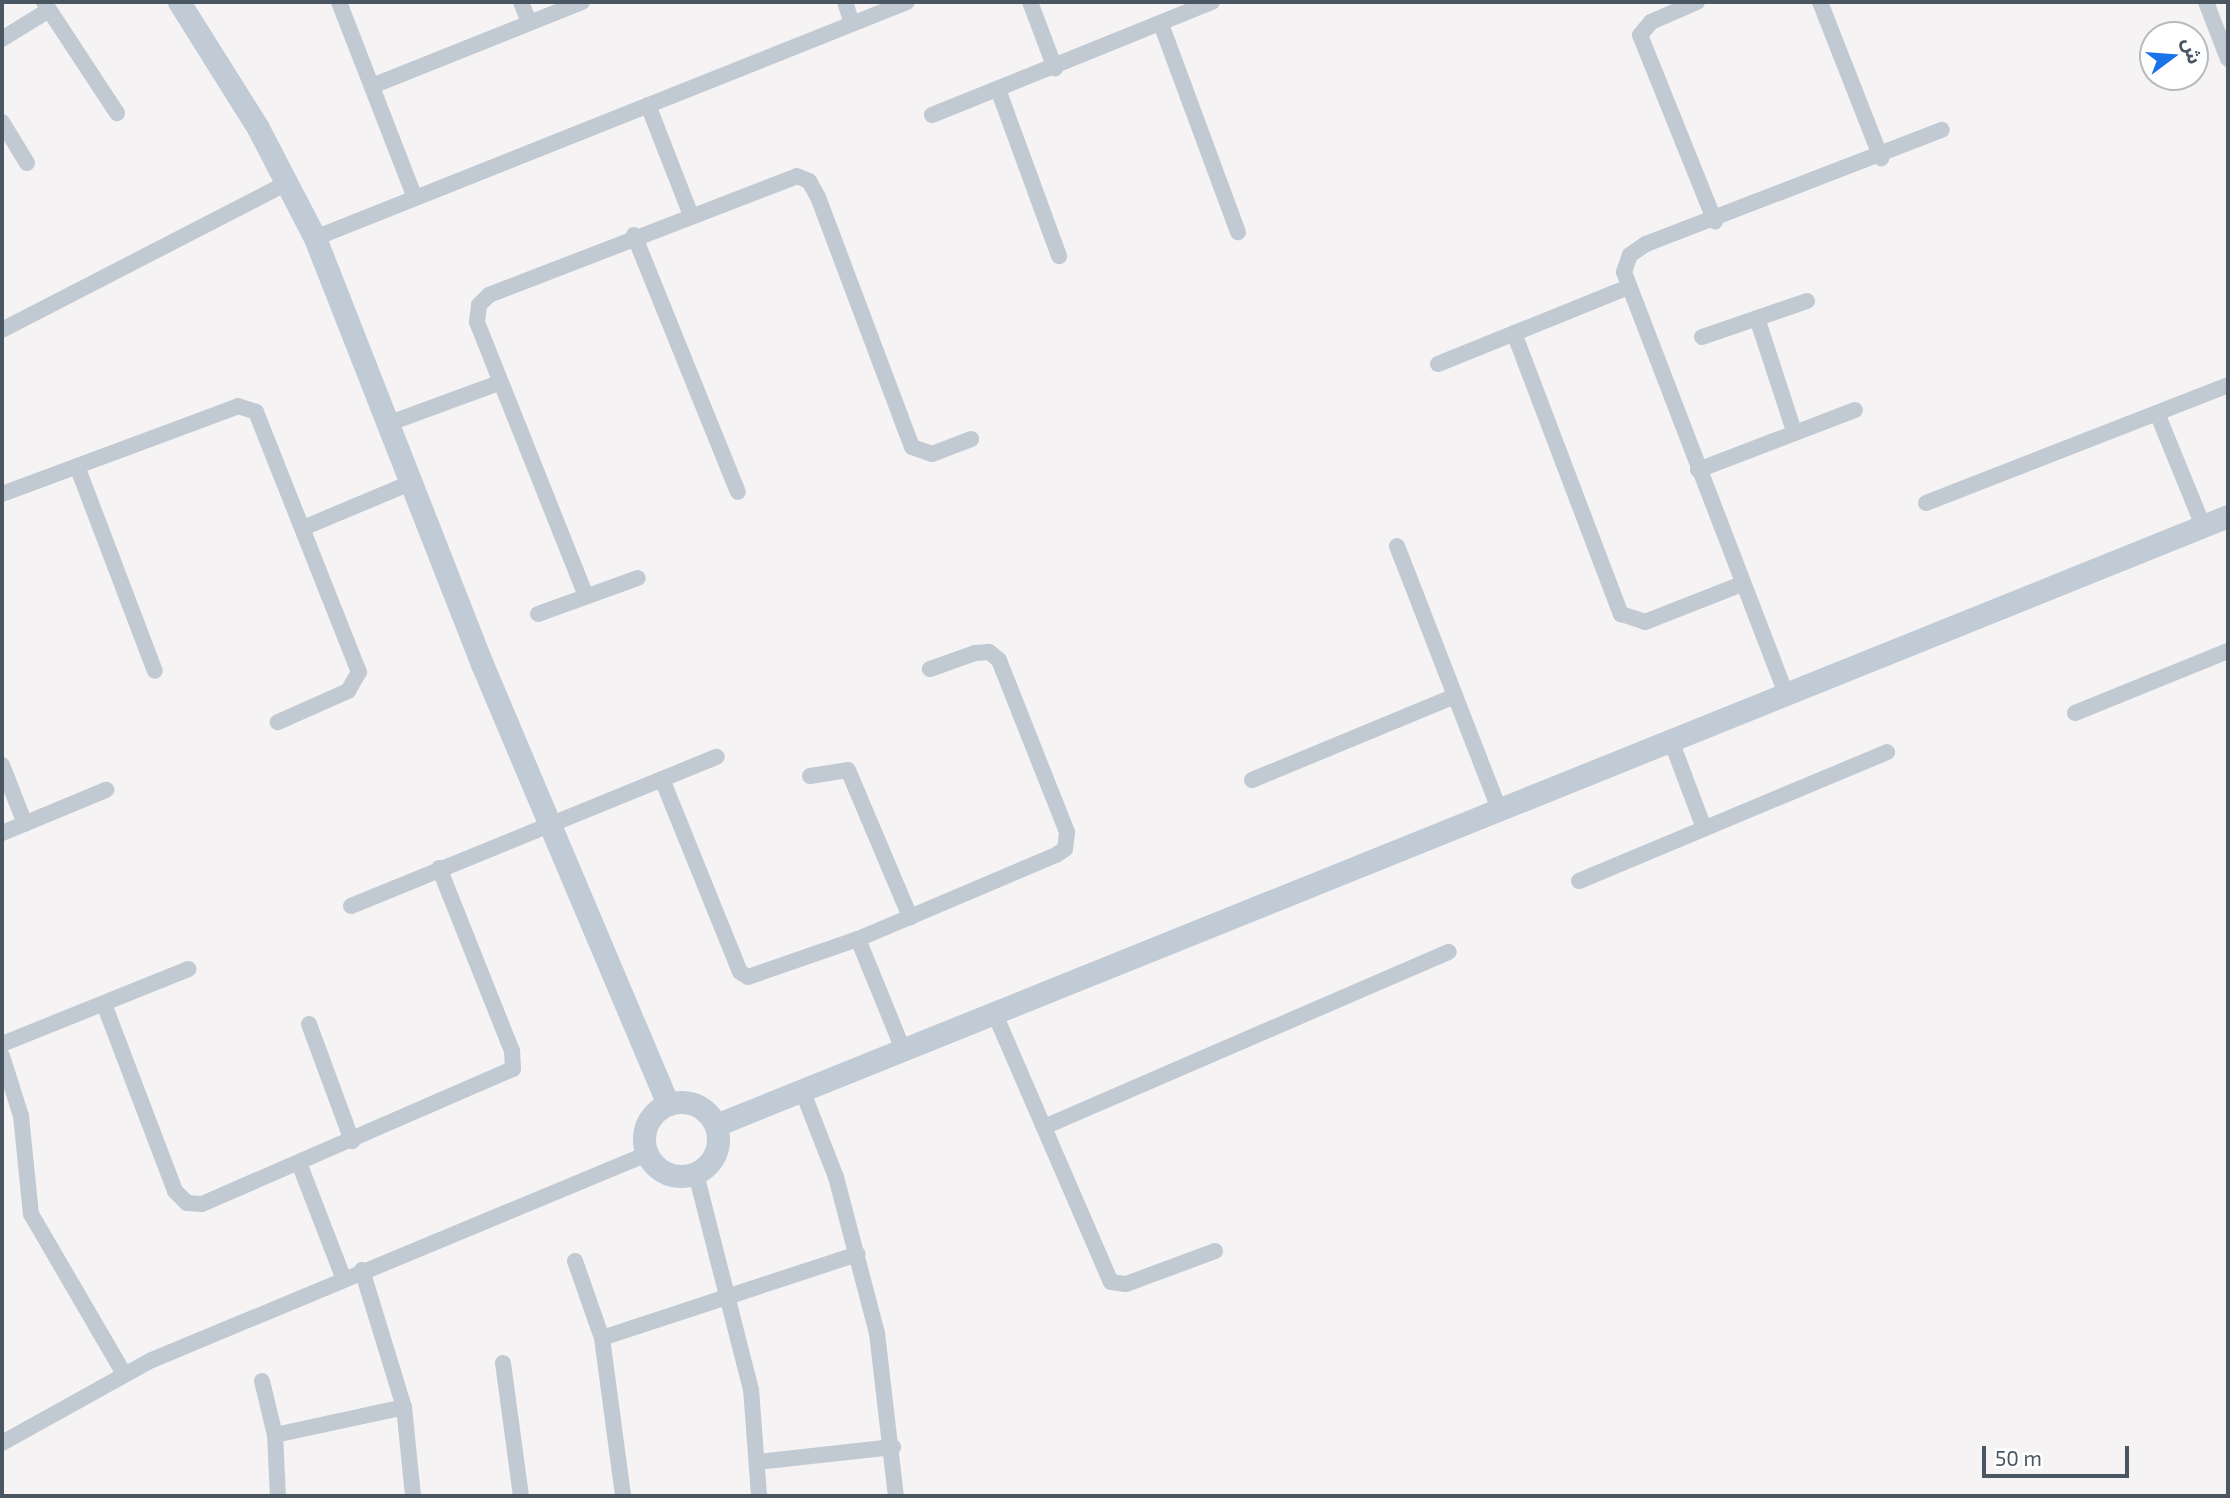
<!DOCTYPE html>
<meta charset="utf-8">
<style>
body{margin:0}
#map{position:relative;width:2230px;height:1498px;overflow:hidden;background:#f5f3f3;font-family:"Exo 2","Noto Sans Arabic",sans-serif}
div>[style]{position:absolute}
[style*='--x']{left:calc(var(--x)*1px);top:calc(var(--y)*1px);width:calc(var(--w)*1px);rotate:calc(var(--a)*1deg)}
.minor>*{height:16px;margin:-8px;padding:0 8px;transform-origin:8px;border-radius:8px;background:#c1cad2}
.secondary>*{height:23px;margin:-11.5px;padding:0 11.5px;transform-origin:11.5px;border-radius:11.5px;background:#c1cbd6}
.secondary>.ring{margin:-11.5px;padding:0;box-sizing:content-box;background:none;border:23px solid #c1cbd6;border-radius:50%}
span{translate:-50% -50%;white-space:nowrap;text-align:center;line-height:1.15;-webkit-text-stroke:7px #fff;paint-order:stroke}
.frame{position:absolute;inset:0;border:4px solid #4a5661;pointer-events:none}
.north{position:absolute;left:2139px;top:21px;width:70px;height:70px;box-sizing:border-box;background:#fff;border:2px solid #b7bbc0;border-radius:50%;rotate:74deg;font-size:19px;font-weight:700;line-height:28px;text-align:center;color:#4a5661}
.north::after{content:'';display:block;margin:auto;width:24px;height:32px;background:#1a73e8;clip-path:polygon(50% 0,100% 100%,50% 72%,0 100%)}
.scale{position:absolute;left:1982px;top:1446px;width:147px;height:32px;box-sizing:border-box;border:4px solid #4a5661;border-top:0;padding-left:9px;font-size:21px;line-height:24px;white-space:nowrap;color:#4a5661;-webkit-text-stroke:5px #fff;paint-order:stroke}
</style>
<div id="map">
<div class="minor">
<div style="--x:44;--y:2;--w:133;--a:56.7"></div>
<div style="--x:339;--y:2;--w:210;--a:68.8"></div>
<div style="--x:521;--y:2;--w:22;--a:68"></div>
<div style="--x:845;--y:2;--w:22;--a:72"></div>
<div style="--x:1030;--y:2;--w:71;--a:69.3"></div>
<div style="--x:1697;--y:2;--w:50;--a:156.5"></div>
<div style="--x:1651;--y:22;--w:17;--a:130"></div>
<div style="--x:1640;--y:35;--w:201;--a:68.1"></div>
<div style="--x:1820;--y:2;--w:168;--a:68.6"></div>
<div style="--x:2206;--y:2;--w:61;--a:68.9"></div>
<div style="--x:1161;--y:24;--w:222;--a:69.7"></div>
<div style="--x:2;--y:39;--w:55;--a:-31.7"></div>
<div style="--x:372;--y:86;--w:226;--a:-21.8"></div>
<div style="--x:999;--y:92;--w:175;--a:69.9"></div>
<div style="--x:648;--y:105;--w:116;--a:68.7"></div>
<div style="--x:932;--y:115;--w:302;--a:-22"></div>
<div style="--x:2;--y:122;--w:48;--a:58.6"></div>
<div style="--x:634;--y:235;--w:277;--a:68"></div>
<div style="--x:315;--y:238;--w:637;--a:-21.73"></div>
<div style="--x:1757;--y:318;--w:119;--a:71.9"></div>
<div style="--x:2;--y:330;--w:323;--a:-27.3"></div>
<div style="--x:1514;--y:333;--w:301;--a:69.2"></div>
<div style="--x:1621;--y:614;--w:25;--a:18"></div>
<div style="--x:1645;--y:622;--w:104;--a:-21.4"></div>
<div style="--x:1702;--y:337;--w:111;--a:-18.9"></div>
<div style="--x:1438;--y:364;--w:203;--a:-22"></div>
<div style="--x:2157;--y:413;--w:122;--a:67.8"></div>
<div style="--x:387;--y:424;--w:119;--a:-20.1"></div>
<div style="--x:77;--y:466;--w:219;--a:69.2"></div>
<div style="--x:1698;--y:470;--w:168;--a:-20.9"></div>
<div style="--x:2;--y:494;--w:252;--a:-20.4"></div>
<div style="--x:238;--y:406;--w:19;--a:18"></div>
<div style="--x:256;--y:412;--w:280;--a:68.4"></div>
<div style="--x:359;--y:672;--w:22;--a:120"></div>
<div style="--x:348;--y:691;--w:77;--a:156.1"></div>
<div style="--x:1926;--y:503;--w:324;--a:-21.3"></div>
<div style="--x:303;--y:528;--w:116;--a:-22.8"></div>
<div style="--x:1397;--y:546;--w:279;--a:68.8"></div>
<div style="--x:586;--y:596;--w:295;--a:-111.7"></div>
<div style="--x:477;--y:322;--w:17;--a:-83"></div>
<div style="--x:479;--y:305;--w:14;--a:-45"></div>
<div style="--x:489;--y:295;--w:330;--a:-21.1"></div>
<div style="--x:797;--y:176;--w:13;--a:23"></div>
<div style="--x:809;--y:181;--w:18;--a:61"></div>
<div style="--x:818;--y:197;--w:267;--a:69.4"></div>
<div style="--x:912;--y:447;--w:21;--a:19"></div>
<div style="--x:932;--y:454;--w:42;--a:-21"></div>
<div style="--x:538;--y:614;--w:106;--a:-19.8"></div>
<div style="--x:1786;--y:694;--w:452;--a:-111"></div>
<div style="--x:1624;--y:272;--w:18;--a:-71"></div>
<div style="--x:1630;--y:255;--w:19;--a:-35"></div>
<div style="--x:1646;--y:244;--w:317;--a:-21.1"></div>
<div style="--x:2075;--y:713;--w:165;--a:-22.1"></div>
<div style="--x:1670;--y:738;--w:96;--a:69.3"></div>
<div style="--x:2;--y:765;--w:63;--a:68.7"></div>
<div style="--x:810;--y:776;--w:38;--a:-9"></div>
<div style="--x:848;--y:770;--w:160;--a:67.1"></div>
<div style="--x:662;--y:779;--w:208;--a:68"></div>
<div style="--x:740;--y:972;--w:9;--a:32"></div>
<div style="--x:748;--y:977;--w:116;--a:-19.1"></div>
<div style="--x:858;--y:939;--w:215;--a:-23"></div>
<div style="--x:1056;--y:855;--w:11;--a:-34"></div>
<div style="--x:1065;--y:849;--w:17;--a:-83"></div>
<div style="--x:1067;--y:832;--w:185;--a:-111.6"></div>
<div style="--x:999;--y:660;--w:13;--a:-141"></div>
<div style="--x:989;--y:652;--w:14;--a:176"></div>
<div style="--x:975;--y:653;--w:48;--a:160.4"></div>
<div style="--x:1252;--y:780;--w:220;--a:-22.5"></div>
<div style="--x:2;--y:833;--w:113;--a:-22.5"></div>
<div style="--x:1579;--y:881;--w:334;--a:-22.7"></div>
<div style="--x:351;--y:906;--w:395;--a:-22.2"></div>
<div style="--x:858;--y:939;--w:119;--a:67.8"></div>
<div style="--x:104;--y:1004;--w:200;--a:69.2"></div>
<div style="--x:175;--y:1191;--w:17;--a:45"></div>
<div style="--x:187;--y:1203;--w:15;--a:4"></div>
<div style="--x:202;--y:1204;--w:339;--a:-23.5"></div>
<div style="--x:513;--y:1069;--w:18;--a:-93"></div>
<div style="--x:512;--y:1051;--w:197;--a:-111.7"></div>
<div style="--x:994;--y:1012;--w:294;--a:66.6"></div>
<div style="--x:1111;--y:1282;--w:15;--a:8"></div>
<div style="--x:1126;--y:1284;--w:95;--a:-20.3"></div>
<div style="--x:309;--y:1024;--w:125;--a:69.8"></div>
<div style="--x:2;--y:1044;--w:201;--a:-21.9"></div>
<div style="--x:2;--y:1056;--w:63;--a:72.4"></div>
<div style="--x:21;--y:1116;--w:99;--a:84.2"></div>
<div style="--x:31;--y:1214;--w:185;--a:59.8"></div>
<div style="--x:802;--y:1090;--w:93;--a:68.7"></div>
<div style="--x:836;--y:1177;--w:161;--a:75.3"></div>
<div style="--x:877;--y:1333;--w:164;--a:83.4"></div>
<div style="--x:1044;--y:1127;--w:441;--a:-23.4"></div>
<div style="--x:299;--y:1163;--w:122;--a:68.9"></div>
<div style="--x:696;--y:1174;--w:222;--a:75.7"></div>
<div style="--x:751;--y:1389;--w:107;--a:85.7"></div>
<div style="--x:575;--y:1261;--w:82;--a:70.7"></div>
<div style="--x:602;--y:1338;--w:159;--a:82.4"></div>
<div style="--x:362;--y:1270;--w:143;--a:73"></div>
<div style="--x:404;--y:1407;--w:89;--a:84.2"></div>
<div style="--x:602;--y:1338;--w:269;--a:-18.2"></div>
<div style="--x:503;--y:1363;--w:134;--a:82.3"></div>
<div style="--x:262;--y:1381;--w:56;--a:76.5"></div>
<div style="--x:275;--y:1435;--w:61;--a:87.2"></div>
<div style="--x:275;--y:1435;--w:132;--a:-12.2"></div>
<div style="--x:2;--y:1443;--w:171;--a:-29"></div>
<div style="--x:152;--y:1360;--w:536;--a:-22.6"></div>
<div style="--x:757;--y:1462;--w:137;--a:-6.3"></div>
</div>
<div class="secondary">
<div style="--x:179;--y:2;--w:149;--a:57.9"></div>
<div style="--x:258;--y:128;--w:124;--a:62.6"></div>
<div style="--x:315;--y:238;--w:458;--a:68.6"></div>
<div style="--x:482;--y:664;--w:478;--a:67.1"></div>
<div class="ring" style="left:644px;top:1102px;width:51px;height:51px"></div>
<div style="--x:716;--y:1125;--w:1630;--a:-21.94"></div>
</div>
<div class="frame"></div>
<div class="north">ش</div>
<div class="scale">50 m</div>
</div>
